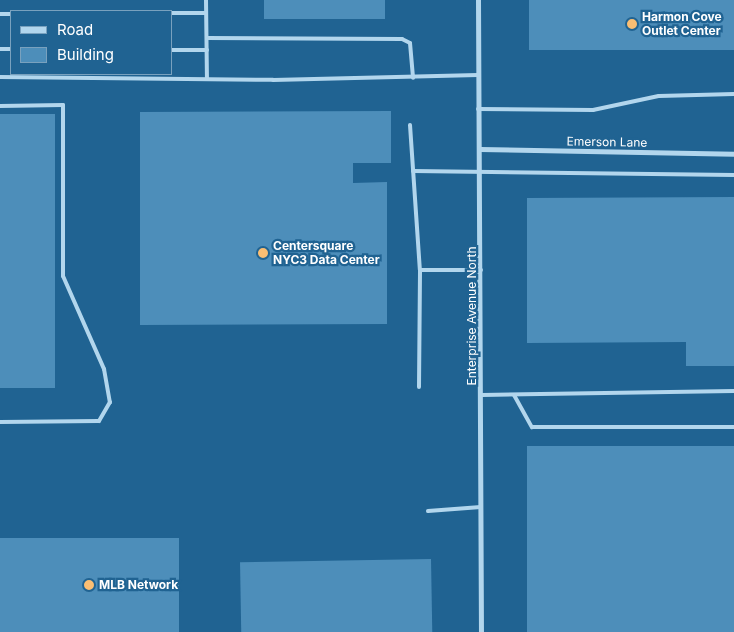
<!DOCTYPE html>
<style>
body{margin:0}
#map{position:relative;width:734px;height:632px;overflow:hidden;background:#206392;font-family:Inter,sans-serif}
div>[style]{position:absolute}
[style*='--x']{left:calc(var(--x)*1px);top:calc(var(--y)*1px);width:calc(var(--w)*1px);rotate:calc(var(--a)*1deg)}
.building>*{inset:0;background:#4d8eba;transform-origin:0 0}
.lane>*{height:4px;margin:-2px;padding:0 2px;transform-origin:2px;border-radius:2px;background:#b2d6ed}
.street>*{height:5px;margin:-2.5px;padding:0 2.5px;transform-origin:2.5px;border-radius:2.5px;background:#b2d6ed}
.dots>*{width:14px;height:14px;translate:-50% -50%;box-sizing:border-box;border:2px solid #206392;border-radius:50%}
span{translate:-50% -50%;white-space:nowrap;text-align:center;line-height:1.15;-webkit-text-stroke:4.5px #206392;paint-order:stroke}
.poi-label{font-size:12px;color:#fff;font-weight:700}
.left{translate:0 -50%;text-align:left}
.street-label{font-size:12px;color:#fff}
.legend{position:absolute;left:10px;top:10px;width:162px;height:65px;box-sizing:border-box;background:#206392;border:1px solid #79a1be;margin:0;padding:6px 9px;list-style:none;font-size:15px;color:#fff}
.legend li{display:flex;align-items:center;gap:10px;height:25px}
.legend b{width:25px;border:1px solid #79a1be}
</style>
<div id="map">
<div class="building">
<div style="left:264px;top:0;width:121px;height:19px"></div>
<div style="left:529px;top:0;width:205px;height:50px"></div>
<div style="clip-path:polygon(391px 111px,391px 163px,353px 163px,353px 183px,387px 182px,387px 324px,140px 325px,140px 112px)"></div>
<div style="left:0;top:114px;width:55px;height:274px"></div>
<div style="clip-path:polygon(734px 197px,734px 366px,686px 366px,686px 342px,527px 343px,527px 198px)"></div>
<div style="left:527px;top:446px;width:207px;height:186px"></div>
<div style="left:0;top:538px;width:179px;height:94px"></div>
<div style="left:431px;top:559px;width:73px;height:191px;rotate:89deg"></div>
</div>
<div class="lane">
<div style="--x:206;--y:0;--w:78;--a:89.3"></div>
<div style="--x:171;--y:13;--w:35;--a:0"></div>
<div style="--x:0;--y:14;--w:11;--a:0"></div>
<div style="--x:207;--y:38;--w:195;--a:0.3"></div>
<div style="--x:402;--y:39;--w:9;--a:27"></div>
<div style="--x:410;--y:43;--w:35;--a:85"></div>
<div style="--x:0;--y:49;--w:11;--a:0"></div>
<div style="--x:171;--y:50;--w:36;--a:0"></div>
<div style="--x:0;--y:77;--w:273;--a:0.6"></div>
<div style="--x:273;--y:80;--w:205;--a:-1.4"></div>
<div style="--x:0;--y:106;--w:63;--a:-0.9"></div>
<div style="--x:63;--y:105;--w:171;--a:90"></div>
<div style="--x:63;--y:276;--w:102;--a:66.2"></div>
<div style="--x:104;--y:369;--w:34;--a:80"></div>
<div style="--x:110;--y:402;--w:22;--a:120"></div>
<div style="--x:99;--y:421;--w:99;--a:179.4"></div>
<div style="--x:478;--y:109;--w:115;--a:0.5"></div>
<div style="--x:593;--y:110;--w:67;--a:-12"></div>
<div style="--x:659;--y:96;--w:75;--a:-1.5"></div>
<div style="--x:410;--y:125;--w:145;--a:86.1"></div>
<div style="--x:420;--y:270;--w:61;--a:0"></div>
<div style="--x:413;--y:171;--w:321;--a:0.7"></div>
<div style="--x:419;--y:387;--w:117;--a:-89.5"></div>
<div style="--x:482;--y:395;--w:252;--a:-0.9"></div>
<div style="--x:514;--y:395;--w:37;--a:61"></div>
<div style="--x:532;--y:427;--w:202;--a:0"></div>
<div style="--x:428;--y:511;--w:53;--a:-4.3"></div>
</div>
<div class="street">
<div style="--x:478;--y:0;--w:632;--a:89.73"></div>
<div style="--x:480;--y:149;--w:254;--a:1.1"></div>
</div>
<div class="dots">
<div style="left:632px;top:24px;background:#fabe73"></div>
<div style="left:263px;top:253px;background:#fabe73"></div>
<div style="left:89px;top:585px;background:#fabe73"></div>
</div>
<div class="poi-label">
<span class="left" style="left:642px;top:24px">Harmon Cove<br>Outlet Center</span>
<span class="left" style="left:273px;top:253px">Centersquare<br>NYC3 Data Center</span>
<span class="left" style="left:99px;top:585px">MLB Network</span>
</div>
<div class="street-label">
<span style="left:607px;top:142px;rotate:1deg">Emerson Lane</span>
<span style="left:472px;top:316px;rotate:-90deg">Enterprise Avenue North</span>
</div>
<ul class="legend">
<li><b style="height:6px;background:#b2d6ed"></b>Road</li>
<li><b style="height:14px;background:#4d8eba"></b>Building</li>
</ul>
</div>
